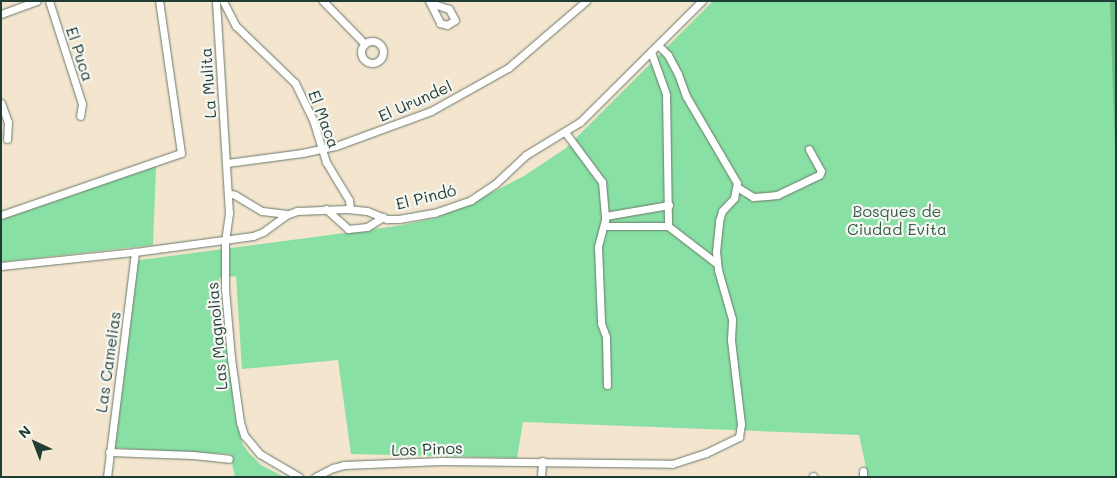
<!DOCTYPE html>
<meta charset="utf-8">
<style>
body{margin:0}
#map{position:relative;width:1117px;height:478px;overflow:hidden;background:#f3e5ce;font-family:Mali,sans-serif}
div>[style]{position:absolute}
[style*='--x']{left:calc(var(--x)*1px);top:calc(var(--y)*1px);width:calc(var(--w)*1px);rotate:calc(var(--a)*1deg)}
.green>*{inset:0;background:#89e0a4}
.forest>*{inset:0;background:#6ebe8a}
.roads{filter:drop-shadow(0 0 1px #69786a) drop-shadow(0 0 1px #69786a)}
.street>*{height:7px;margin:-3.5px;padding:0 3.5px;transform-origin:3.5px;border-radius:3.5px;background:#fff}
.street>.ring{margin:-3.5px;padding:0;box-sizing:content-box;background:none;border:7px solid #fff;border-radius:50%}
span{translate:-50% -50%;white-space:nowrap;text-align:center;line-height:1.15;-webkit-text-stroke:4.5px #f6f6f2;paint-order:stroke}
.street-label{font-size:16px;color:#1f3d34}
.park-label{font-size:16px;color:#345e4a}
.frame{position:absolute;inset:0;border:2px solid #1f3d34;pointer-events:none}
.north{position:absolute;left:10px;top:418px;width:50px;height:50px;-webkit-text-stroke:4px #f6f6f2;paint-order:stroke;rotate:317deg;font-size:14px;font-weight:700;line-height:20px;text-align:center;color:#1f3d34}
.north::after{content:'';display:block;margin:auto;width:18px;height:22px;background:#1f3d34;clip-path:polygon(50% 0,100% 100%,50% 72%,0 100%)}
</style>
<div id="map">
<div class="green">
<div style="clip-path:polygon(713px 1px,1116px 1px,1116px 477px,868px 477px,859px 435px,523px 422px,517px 458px,351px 454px,338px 360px,242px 369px,236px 276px,219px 278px,235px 417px,243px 445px,249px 453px,261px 465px,284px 477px,235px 477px,230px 454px,115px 448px,137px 262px,140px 260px,397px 226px,436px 218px,479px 199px,524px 176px,566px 148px)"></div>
<div style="clip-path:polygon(156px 166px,153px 245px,1px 262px,1px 220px)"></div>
</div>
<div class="forest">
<div style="clip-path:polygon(1110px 1px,1116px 1px,1116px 181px)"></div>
</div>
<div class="roads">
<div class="street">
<div style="--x:49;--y:1;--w:108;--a:72.2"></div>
<div style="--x:82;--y:104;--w:12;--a:99"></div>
<div style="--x:216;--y:1;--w:212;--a:86.5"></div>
<div style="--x:229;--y:213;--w:28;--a:98"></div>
<div style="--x:225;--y:241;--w:48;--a:90"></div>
<div style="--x:225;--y:289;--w:69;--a:85"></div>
<div style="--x:231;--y:358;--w:65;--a:82"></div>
<div style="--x:240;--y:422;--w:14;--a:73"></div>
<div style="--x:244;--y:435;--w:25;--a:50"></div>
<div style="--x:260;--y:454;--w:45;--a:30.5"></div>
<div style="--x:223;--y:1;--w:28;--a:63"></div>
<div style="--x:236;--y:26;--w:82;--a:44"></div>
<div style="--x:295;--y:83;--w:41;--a:64.1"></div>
<div style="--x:313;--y:120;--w:44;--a:72.8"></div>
<div style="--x:326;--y:162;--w:44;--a:58.8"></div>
<div style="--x:349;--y:200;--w:9;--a:84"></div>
<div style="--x:323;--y:1;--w:60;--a:45.7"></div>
<div style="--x:429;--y:1;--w:25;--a:63"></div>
<div style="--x:440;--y:23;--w:7;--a:16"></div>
<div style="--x:447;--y:25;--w:9;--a:-32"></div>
<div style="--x:455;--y:20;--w:13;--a:-119"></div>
<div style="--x:449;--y:9;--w:19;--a:-162"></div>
<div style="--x:1;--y:14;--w:38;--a:-20"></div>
<div class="ring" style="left:361px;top:41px;width:15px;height:15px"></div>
<div style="--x:651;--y:52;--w:45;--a:70.3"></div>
<div style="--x:666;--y:94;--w:132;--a:89.1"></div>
<div style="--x:1;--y:103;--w:20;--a:70"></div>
<div style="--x:8;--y:122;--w:17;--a:93"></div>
<div style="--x:565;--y:132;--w:62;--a:53.5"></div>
<div style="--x:602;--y:182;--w:38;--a:85"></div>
<div style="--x:605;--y:220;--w:28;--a:105"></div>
<div style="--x:598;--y:247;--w:76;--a:87.7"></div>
<div style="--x:601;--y:323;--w:15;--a:70"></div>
<div style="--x:606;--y:337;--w:48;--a:88.8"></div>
<div style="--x:227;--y:163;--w:76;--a:-7.6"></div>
<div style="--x:302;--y:153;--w:35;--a:-12"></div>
<div style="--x:336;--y:146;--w:101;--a:-20.2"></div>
<div style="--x:431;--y:111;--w:88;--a:-29.2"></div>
<div style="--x:508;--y:68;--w:103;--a:-40.7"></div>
<div style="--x:737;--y:187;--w:19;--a:32"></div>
<div style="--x:753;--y:197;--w:14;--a:-4"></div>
<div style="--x:767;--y:196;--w:10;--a:-6"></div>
<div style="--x:777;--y:195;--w:47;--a:-25.5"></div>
<div style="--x:819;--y:175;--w:4;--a:-63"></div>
<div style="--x:821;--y:171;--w:25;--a:-119"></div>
<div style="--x:228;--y:193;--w:7;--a:16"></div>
<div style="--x:235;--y:195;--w:31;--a:31"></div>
<div style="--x:262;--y:211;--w:25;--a:7"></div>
<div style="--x:326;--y:209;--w:30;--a:42"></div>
<div style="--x:348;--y:229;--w:19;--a:-6"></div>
<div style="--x:367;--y:227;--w:19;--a:-32"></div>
<div style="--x:1;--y:215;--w:190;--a:-19"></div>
<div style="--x:181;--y:153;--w:154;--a:-98.2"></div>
<div style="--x:605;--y:216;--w:65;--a:-9.8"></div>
<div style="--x:605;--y:226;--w:63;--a:0"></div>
<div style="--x:668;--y:226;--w:61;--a:37.6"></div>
<div style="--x:1;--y:266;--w:135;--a:-6"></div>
<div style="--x:135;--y:252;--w:119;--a:-7.7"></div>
<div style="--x:253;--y:236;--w:11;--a:-22"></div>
<div style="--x:263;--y:232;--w:29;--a:-36"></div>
<div style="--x:286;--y:215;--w:12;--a:-20"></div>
<div style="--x:297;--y:211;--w:50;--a:-2.3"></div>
<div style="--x:347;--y:209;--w:20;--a:6"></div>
<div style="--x:367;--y:211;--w:22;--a:22"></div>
<div style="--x:387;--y:219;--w:12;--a:0"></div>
<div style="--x:399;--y:219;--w:36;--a:-10"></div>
<div style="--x:434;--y:213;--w:39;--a:-19"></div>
<div style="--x:471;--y:200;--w:29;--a:-34"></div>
<div style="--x:495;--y:184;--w:42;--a:-43.1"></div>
<div style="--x:526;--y:155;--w:63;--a:-31.4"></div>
<div style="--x:580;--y:122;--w:172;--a:-44.8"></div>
<div style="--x:109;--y:452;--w:84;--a:2"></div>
<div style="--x:193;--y:455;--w:36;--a:6"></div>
<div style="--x:863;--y:471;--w:6;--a:90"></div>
<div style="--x:107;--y:477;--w:227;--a:-82.9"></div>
<div style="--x:315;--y:477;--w:20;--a:-27"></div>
<div style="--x:333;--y:468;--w:11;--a:-15"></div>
<div style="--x:344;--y:465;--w:97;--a:-2.4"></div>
<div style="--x:441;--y:461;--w:231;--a:0.7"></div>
<div style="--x:672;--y:464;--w:36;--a:-18"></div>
<div style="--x:706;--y:453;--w:37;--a:-26"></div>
<div style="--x:739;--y:437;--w:13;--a:-81"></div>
<div style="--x:741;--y:424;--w:85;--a:-96.8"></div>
<div style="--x:731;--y:340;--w:21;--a:-87"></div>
<div style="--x:732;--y:319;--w:51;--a:-105.9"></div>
<div style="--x:718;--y:270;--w:18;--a:-96"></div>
<div style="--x:716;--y:252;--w:31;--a:-84"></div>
<div style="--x:719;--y:221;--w:10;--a:-73"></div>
<div style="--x:722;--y:211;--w:18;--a:-47"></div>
<div style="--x:734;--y:198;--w:15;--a:-79"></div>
<div style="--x:737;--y:183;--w:101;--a:-120.4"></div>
<div style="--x:686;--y:96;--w:23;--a:-110"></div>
<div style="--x:678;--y:74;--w:21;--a:-118"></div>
<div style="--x:668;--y:55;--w:14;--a:-135"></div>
<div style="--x:541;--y:477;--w:16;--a:-86"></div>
<div style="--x:813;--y:477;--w:1;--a:-90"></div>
</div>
</div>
<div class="street-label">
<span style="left:80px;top:54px;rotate:72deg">El Puca</span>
<span style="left:208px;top:83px;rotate:-94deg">La Mulita</span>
<span style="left:415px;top:101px;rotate:-24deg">El Urundel</span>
<span style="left:324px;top:119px;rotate:69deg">El Maca</span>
<span style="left:426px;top:197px;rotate:-14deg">El Pindó</span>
<span style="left:217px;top:336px;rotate:-95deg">Las Magnolias</span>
<span style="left:108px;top:362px;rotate:-82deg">Las Camelias</span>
<span style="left:427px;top:449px;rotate:-2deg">Los Pinos</span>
</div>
<div class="park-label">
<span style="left:897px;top:220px">Bosques de<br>Ciudad Evita</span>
</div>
<div class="frame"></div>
<div class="north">N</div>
</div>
